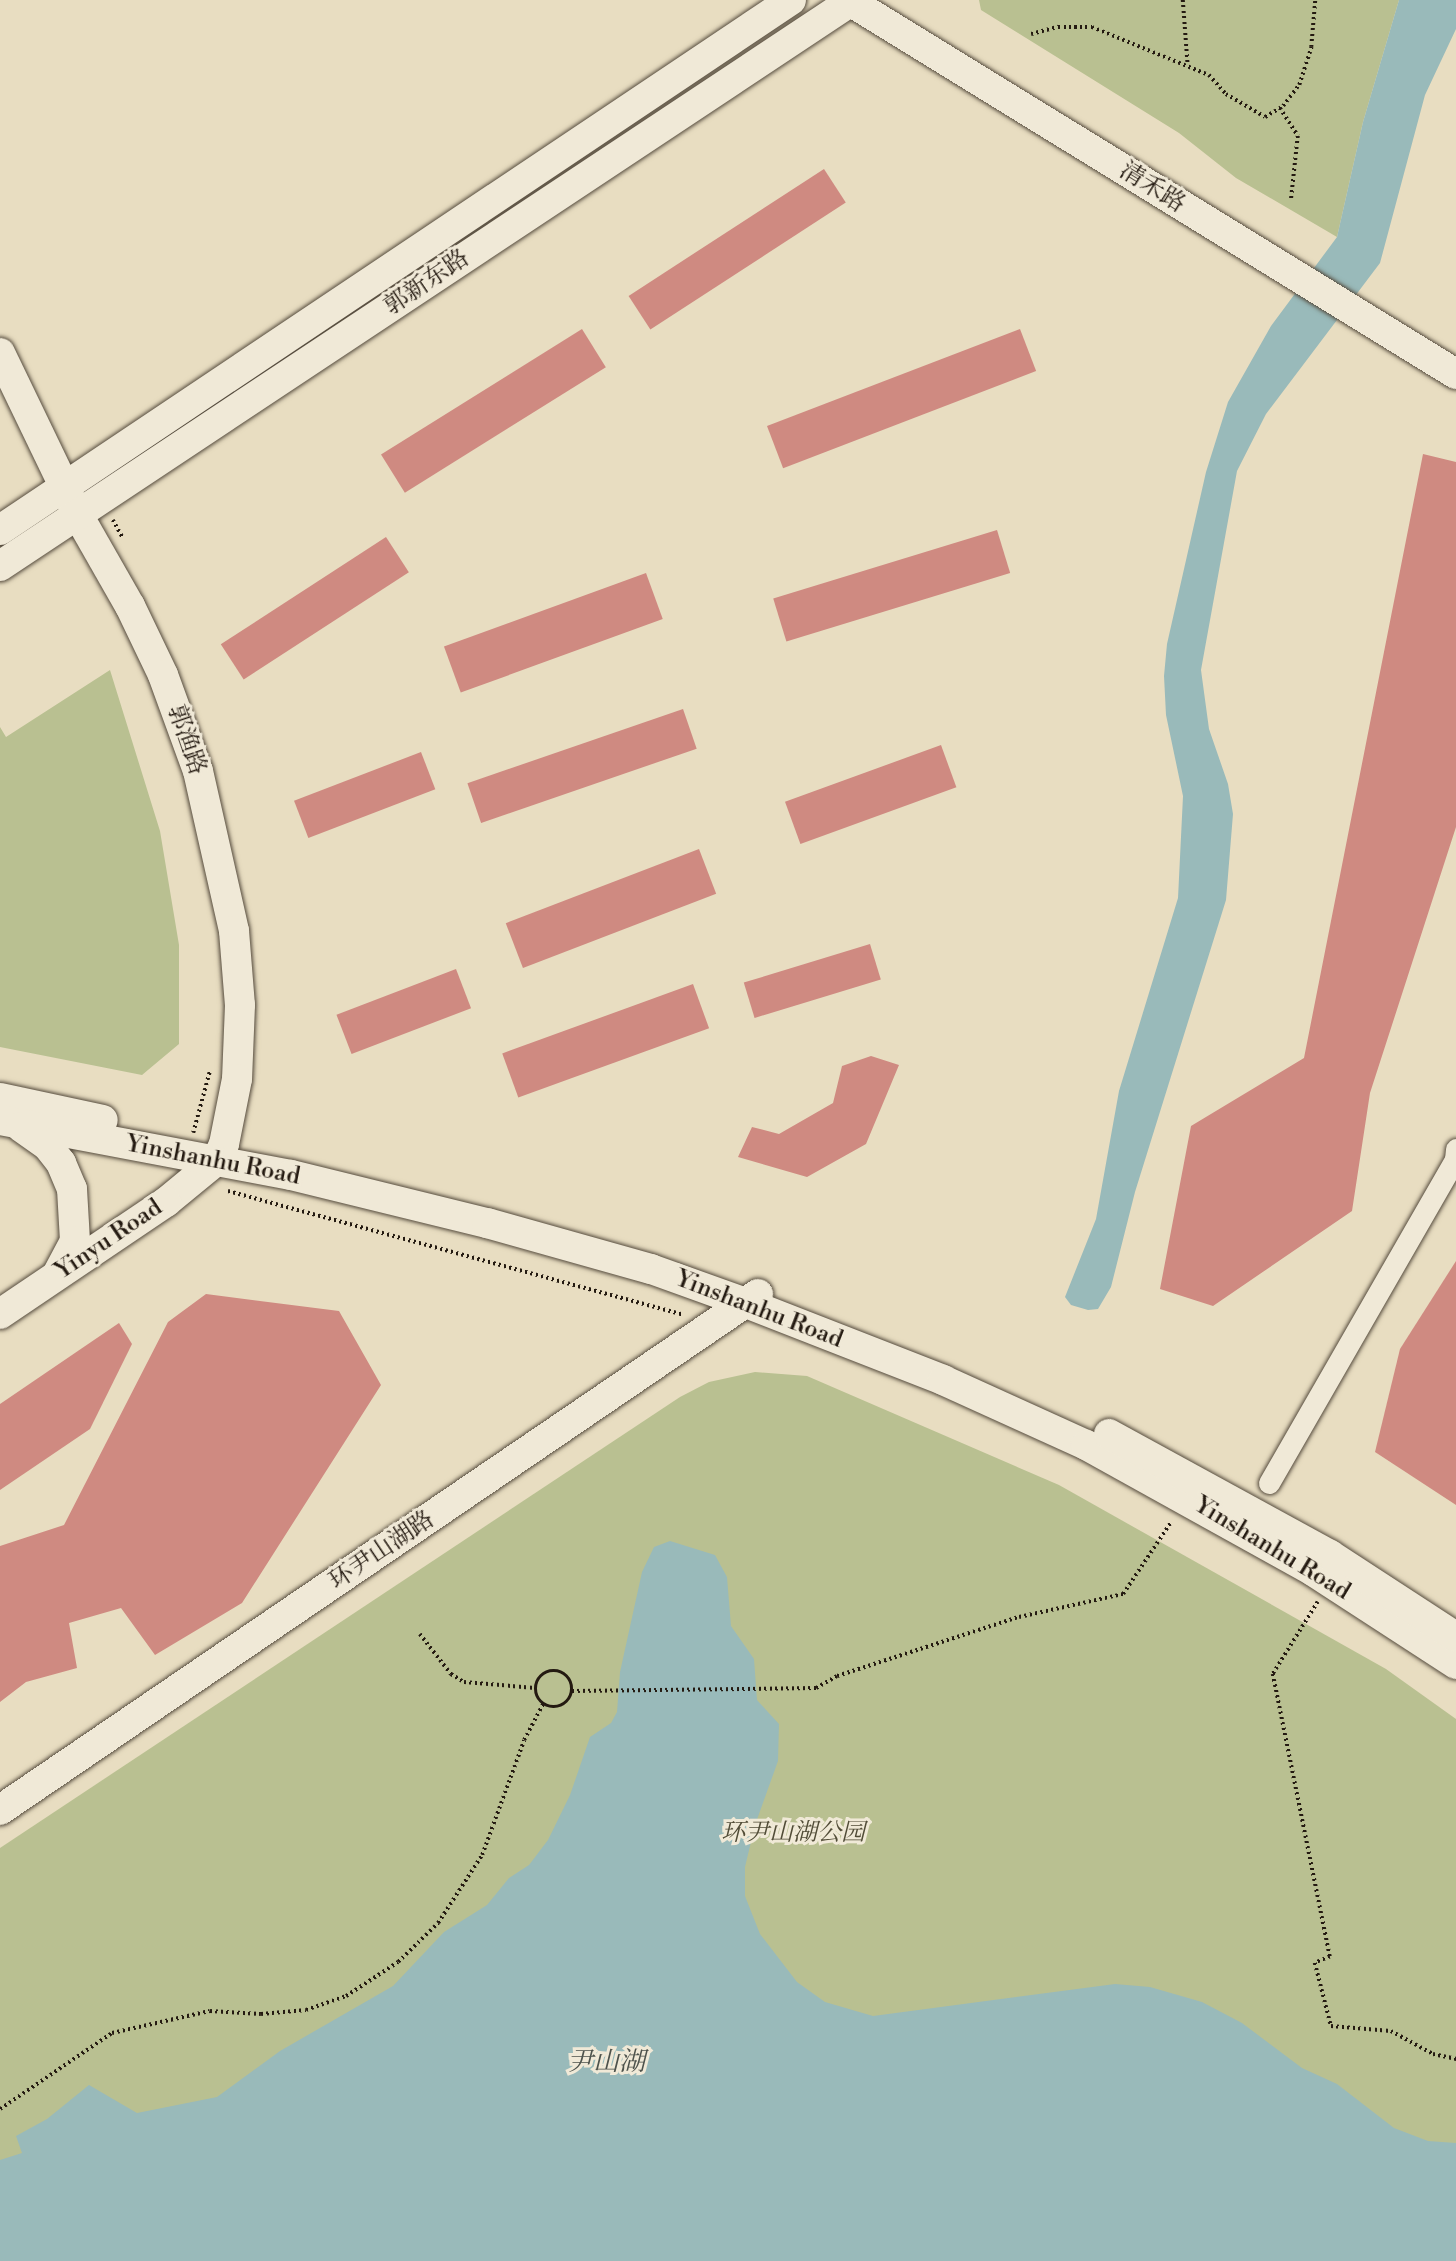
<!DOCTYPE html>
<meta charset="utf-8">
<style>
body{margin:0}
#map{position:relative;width:1456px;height:2261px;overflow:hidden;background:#e8ddc1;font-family:"Libre Bodoni","Noto Serif SC",serif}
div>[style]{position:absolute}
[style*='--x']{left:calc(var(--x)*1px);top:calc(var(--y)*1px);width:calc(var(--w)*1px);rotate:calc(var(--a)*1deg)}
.green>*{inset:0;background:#b9c091}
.water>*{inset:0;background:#99baba}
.building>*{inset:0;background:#cf8a81;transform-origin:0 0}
.path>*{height:3.5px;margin-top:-1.75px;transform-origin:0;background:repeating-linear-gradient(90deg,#241a11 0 2px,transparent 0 5.5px)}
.path>.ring{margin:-1.75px;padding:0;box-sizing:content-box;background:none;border:3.5px solid #241a11;border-radius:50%}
.roads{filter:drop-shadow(0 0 2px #554b3d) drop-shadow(0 0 2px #554b3d)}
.street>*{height:21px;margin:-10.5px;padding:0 10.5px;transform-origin:10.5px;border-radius:10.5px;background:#f0e9d7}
.secondary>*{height:30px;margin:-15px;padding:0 15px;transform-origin:15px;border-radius:15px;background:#f0e9d7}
span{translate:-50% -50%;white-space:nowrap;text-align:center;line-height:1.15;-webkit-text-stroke:6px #f0e9d7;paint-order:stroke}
.street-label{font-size:24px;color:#241a11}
.park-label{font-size:24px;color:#514c37;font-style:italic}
.water-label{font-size:26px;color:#4d524c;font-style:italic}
</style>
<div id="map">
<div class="green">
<div style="clip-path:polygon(979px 0,1399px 0,1363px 122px,1337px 237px,1236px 178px,1179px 133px,981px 10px)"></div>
<div style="clip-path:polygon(110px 670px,160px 831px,179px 945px,179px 1044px,142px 1075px,0 1047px,0 727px,6px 737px)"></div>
<div style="clip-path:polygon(755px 1372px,807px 1376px,1059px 1485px,1386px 1669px,1456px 1719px,1456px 2261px,0 2261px,0 1848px,680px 1397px,709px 1382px)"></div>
</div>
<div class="water">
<div style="clip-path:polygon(1399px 0,1456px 0,1456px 29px,1425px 95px,1380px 263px,1266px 414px,1237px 471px,1201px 670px,1209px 729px,1228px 784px,1233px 814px,1226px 900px,1135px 1192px,1111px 1287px,1098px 1309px,1088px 1310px,1071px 1305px,1065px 1297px,1096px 1219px,1119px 1091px,1178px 898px,1183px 796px,1166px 715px,1164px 676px,1167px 644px,1206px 472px,1228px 402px,1271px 326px,1337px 237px,1363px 122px)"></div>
<div style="clip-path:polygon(670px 1541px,715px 1555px,727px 1577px,731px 1626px,754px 1659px,757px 1700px,779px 1724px,778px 1761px,755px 1825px,745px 1867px,745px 1896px,760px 1934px,797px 1982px,825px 2002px,873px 2016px,1115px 1984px,1150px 1987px,1202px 2002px,1242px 2023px,1302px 2068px,1337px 2084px,1394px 2128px,1428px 2141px,1456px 2143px,1456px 2261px,0 2261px,0 2160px,22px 2153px,16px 2136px,47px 2119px,89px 2085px,137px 2113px,217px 2097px,280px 2051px,393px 1986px,444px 1932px,487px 1905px,509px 1878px,529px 1865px,548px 1840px,570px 1795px,590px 1737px,611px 1723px,617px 1712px,620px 1672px,642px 1572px,654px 1547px)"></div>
</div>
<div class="building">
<div style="left:824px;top:169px;width:40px;height:233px;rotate:57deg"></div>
<div style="left:582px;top:329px;width:45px;height:237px;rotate:58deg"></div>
<div style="left:1020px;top:329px;width:45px;height:271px;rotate:69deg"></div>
<div style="clip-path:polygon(1423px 454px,1456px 462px,1456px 827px,1370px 1093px,1352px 1211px,1213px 1306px,1160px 1289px,1191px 1126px,1304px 1058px)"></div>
<div style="left:997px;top:530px;width:45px;height:234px;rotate:73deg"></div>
<div style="left:386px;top:537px;width:42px;height:197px;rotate:57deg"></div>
<div style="left:646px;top:573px;width:49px;height:215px;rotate:70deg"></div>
<div style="left:683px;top:709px;width:42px;height:228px;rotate:71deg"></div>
<div style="left:941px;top:745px;width:45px;height:166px;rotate:70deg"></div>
<div style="left:421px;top:752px;width:40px;height:136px;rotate:69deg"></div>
<div style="left:699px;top:849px;width:48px;height:207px;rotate:69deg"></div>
<div style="left:870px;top:944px;width:37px;height:132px;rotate:73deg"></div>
<div style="left:456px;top:969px;width:42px;height:128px;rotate:69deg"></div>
<div style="left:693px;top:984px;width:47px;height:203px;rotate:70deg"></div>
<div style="clip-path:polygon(871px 1056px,899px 1065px,866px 1144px,807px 1177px,738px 1157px,752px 1127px,779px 1134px,833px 1103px,842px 1066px)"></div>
<div style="clip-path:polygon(1456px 1261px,1456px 1505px,1375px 1452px,1400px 1349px)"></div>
<div style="clip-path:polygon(206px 1294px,339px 1311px,381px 1385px,242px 1603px,155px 1655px,121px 1608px,69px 1623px,77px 1668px,26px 1682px,0 1702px,0 1546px,64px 1525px,168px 1322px)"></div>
<div style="clip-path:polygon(119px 1323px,132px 1344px,90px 1429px,0 1490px,0 1404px)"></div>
</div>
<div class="path">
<div style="--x:1183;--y:0;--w:66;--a:85.7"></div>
<div style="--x:1031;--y:34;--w:28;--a:-15"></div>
<div style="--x:1058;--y:27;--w:34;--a:0"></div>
<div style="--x:1092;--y:27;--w:126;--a:22.3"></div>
<div style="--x:1209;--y:75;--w:25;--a:48"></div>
<div style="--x:1226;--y:94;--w:45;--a:30.5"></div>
<div style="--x:1265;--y:117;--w:21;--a:-31"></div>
<div style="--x:1283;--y:106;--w:26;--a:-53"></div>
<div style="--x:1299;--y:85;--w:40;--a:-72"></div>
<div style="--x:1311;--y:47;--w:47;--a:-85.1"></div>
<div style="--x:1280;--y:108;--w:33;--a:57"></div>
<div style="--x:1298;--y:136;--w:65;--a:96.1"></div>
<div style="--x:113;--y:520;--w:21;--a:61"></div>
<div style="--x:193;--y:1133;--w:65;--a:-74.9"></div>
<div style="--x:228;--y:1191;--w:472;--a:15.2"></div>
<div style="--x:1318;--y:1602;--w:85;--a:122"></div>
<div style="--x:1273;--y:1674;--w:289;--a:78.6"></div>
<div style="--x:1330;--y:1957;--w:16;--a:158"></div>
<div style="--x:1315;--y:1963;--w:65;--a:75.7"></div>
<div style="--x:1331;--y:2026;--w:60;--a:4.8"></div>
<div style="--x:1391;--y:2031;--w:48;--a:28.7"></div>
<div style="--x:1433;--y:2054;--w:24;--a:12"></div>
<div style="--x:420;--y:1634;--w:51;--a:52.2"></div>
<div style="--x:451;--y:1674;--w:15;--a:32"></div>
<div style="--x:464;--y:1682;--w:71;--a:4.8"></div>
<div class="ring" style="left:536px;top:1671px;width:32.5px;height:32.5px"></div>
<div style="--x:572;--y:1691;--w:244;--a:-0.7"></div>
<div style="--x:816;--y:1688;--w:24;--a:-30"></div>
<div style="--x:837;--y:1676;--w:191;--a:-18"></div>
<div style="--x:1019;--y:1617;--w:107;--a:-12.5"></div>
<div style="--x:1123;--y:1594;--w:87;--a:-56.3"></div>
<div style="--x:0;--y:2109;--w:135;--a:-34.2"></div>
<div style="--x:112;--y:2033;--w:100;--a:-12.7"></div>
<div style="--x:210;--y:2011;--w:51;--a:3.4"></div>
<div style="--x:261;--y:2014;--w:45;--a:-5.1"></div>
<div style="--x:306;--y:2010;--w:42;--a:-19.3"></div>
<div style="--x:346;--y:1996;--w:62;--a:-33.2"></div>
<div style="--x:398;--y:1962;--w:56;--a:-44.3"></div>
<div style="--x:438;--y:1923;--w:81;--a:-57.1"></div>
<div style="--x:482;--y:1855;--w:122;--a:-69.9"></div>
<div style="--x:524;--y:1740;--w:41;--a:-62.2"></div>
</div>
<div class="roads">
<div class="street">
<div style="--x:1269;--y:1483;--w:374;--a:-60.1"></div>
<div style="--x:1455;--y:1159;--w:10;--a:-84"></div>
</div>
<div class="secondary">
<div style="--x:848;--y:0;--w:714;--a:31.6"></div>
<div style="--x:0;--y:353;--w:180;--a:64.3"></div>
<div style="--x:78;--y:515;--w:105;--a:60.3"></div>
<div style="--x:130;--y:606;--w:76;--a:64.4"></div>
<div style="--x:163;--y:675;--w:102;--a:70"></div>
<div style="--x:198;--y:771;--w:164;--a:77.3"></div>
<div style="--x:234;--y:931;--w:74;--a:85.4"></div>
<div style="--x:240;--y:1005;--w:74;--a:92.3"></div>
<div style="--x:237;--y:1079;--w:66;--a:101.3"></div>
<div style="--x:224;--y:1144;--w:19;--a:115"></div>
<div style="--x:216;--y:1161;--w:65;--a:140.6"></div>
<div style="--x:166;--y:1202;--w:200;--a:146"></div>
<div style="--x:0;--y:530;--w:952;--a:-33.82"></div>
<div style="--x:0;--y:566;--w:1024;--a:-33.57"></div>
<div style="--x:0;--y:1098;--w:105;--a:12.1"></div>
<div style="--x:0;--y:1120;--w:296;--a:10.7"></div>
<div style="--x:291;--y:1175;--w:202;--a:13.8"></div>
<div style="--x:487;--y:1223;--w:170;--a:15.7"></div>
<div style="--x:651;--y:1269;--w:101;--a:19.7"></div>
<div style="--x:746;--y:1303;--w:212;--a:21.3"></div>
<div style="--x:943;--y:1380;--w:157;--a:24.4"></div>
<div style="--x:1086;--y:1445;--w:260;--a:29"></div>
<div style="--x:1313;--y:1571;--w:171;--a:33"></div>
<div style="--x:21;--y:1127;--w:32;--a:35"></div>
<div style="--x:47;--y:1145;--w:23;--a:52"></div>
<div style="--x:61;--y:1163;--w:28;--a:67"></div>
<div style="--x:72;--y:1189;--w:52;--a:86.7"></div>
<div style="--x:75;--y:1241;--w:36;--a:118"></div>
<div style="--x:1109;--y:1434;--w:252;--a:28.7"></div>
<div style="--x:1330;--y:1555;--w:150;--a:33.1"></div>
<div style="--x:0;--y:1810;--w:917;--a:-34.24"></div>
</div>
</div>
<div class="street-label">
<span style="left:1152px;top:188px;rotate:32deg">清禾路</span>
<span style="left:427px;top:283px;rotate:-34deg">郭新东路</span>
<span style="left:186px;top:740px;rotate:71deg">郭渔路</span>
<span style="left:213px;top:1161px;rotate:11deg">Yinshanhu Road</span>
<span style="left:109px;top:1240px;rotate:-34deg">Yinyu Road</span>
<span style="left:759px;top:1310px;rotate:21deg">Yinshanhu Road</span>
<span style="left:1272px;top:1549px;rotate:31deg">Yinshanhu Road</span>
<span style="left:382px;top:1551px;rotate:-34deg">环尹山湖路</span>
</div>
<div class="park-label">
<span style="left:793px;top:1834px">环尹山湖公园</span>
</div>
<div class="water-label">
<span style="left:606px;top:2063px">尹山湖</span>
</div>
</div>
